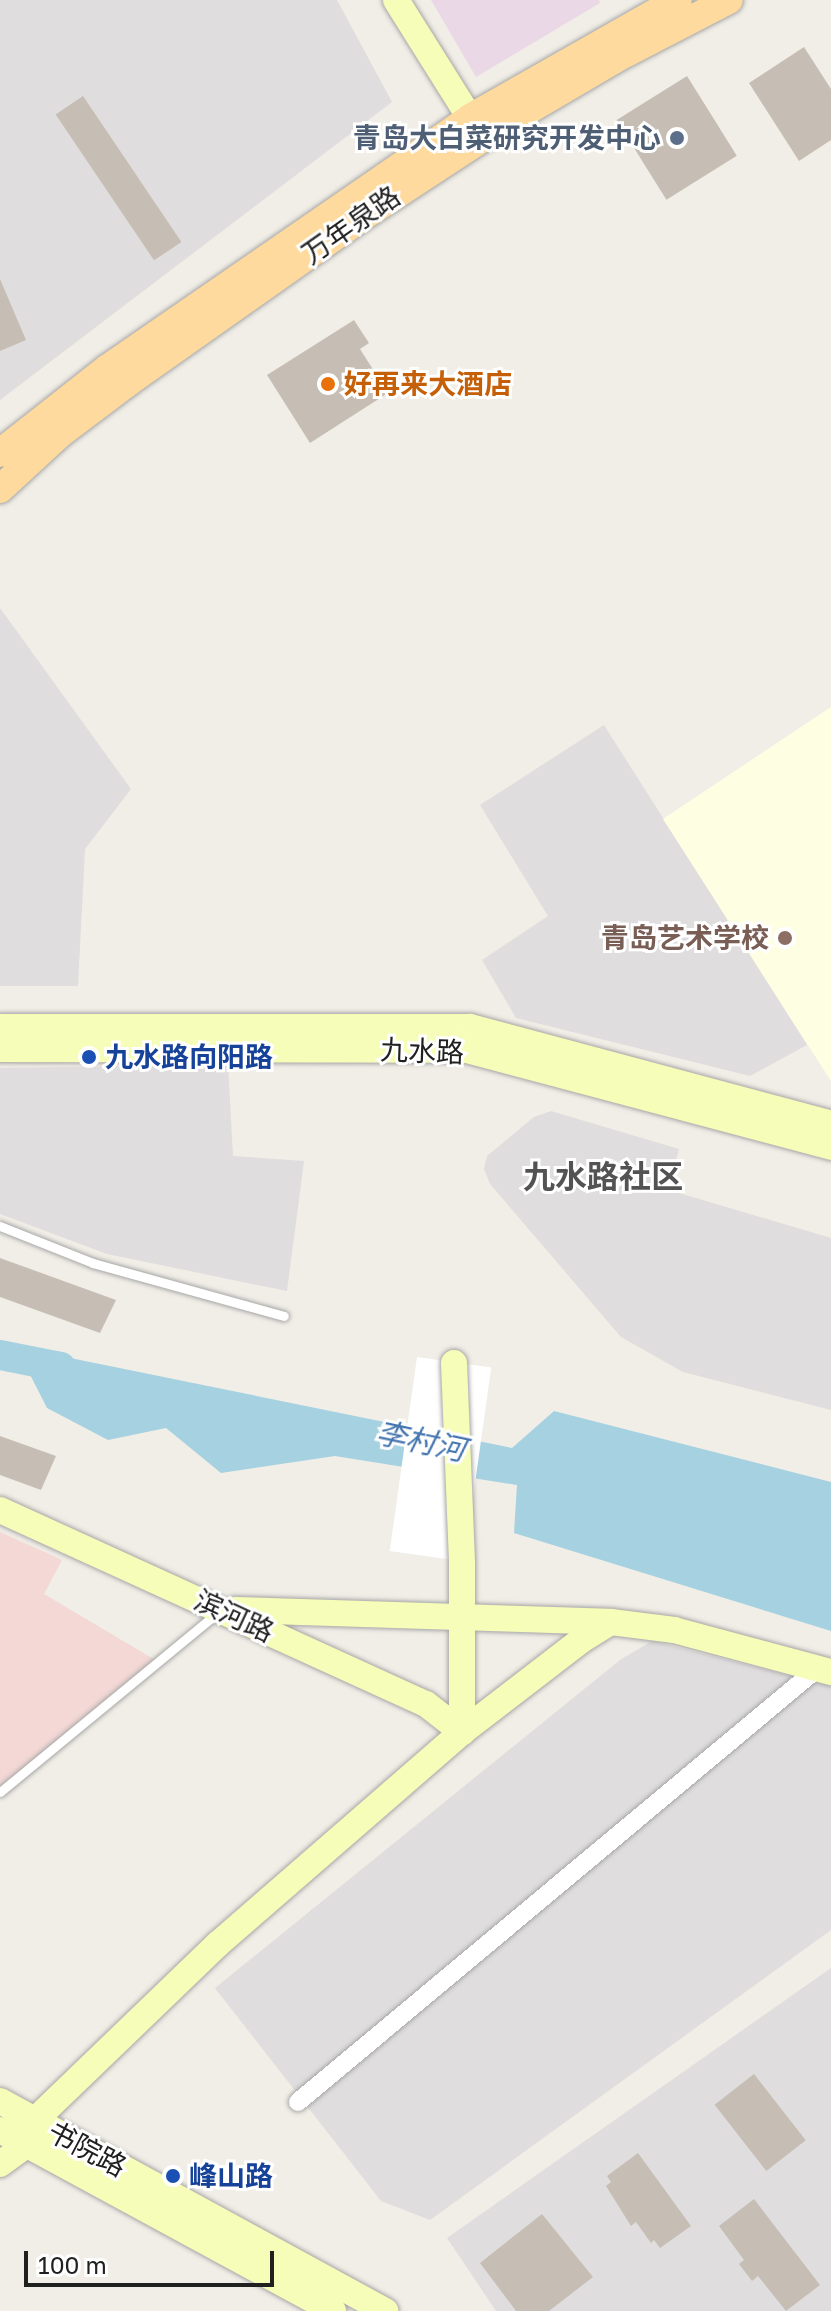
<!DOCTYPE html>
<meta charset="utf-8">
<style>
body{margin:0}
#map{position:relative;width:831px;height:2311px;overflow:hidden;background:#f1eee7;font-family:"Golos Text","Noto Sans SC",sans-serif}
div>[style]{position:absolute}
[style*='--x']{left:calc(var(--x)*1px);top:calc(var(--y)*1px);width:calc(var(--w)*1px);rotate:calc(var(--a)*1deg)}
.residential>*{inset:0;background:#dfdddd}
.commercial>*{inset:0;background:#f3d8d5}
.industrial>*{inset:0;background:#ebd8e6}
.education>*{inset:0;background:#feffe2}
.water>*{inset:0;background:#a5d1e1}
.pier>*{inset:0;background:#fff;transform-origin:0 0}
.river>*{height:30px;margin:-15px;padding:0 15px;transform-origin:15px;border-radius:15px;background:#a5d1e1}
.building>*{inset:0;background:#c6beb5;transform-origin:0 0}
.roads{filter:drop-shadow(0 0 2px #a7a7a7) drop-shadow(0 0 2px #a7a7a7)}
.lane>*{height:9px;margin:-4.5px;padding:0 4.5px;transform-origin:4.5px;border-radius:4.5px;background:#fff}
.street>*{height:18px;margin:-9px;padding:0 9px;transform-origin:9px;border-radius:9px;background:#fff}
.secondary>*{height:26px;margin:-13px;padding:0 13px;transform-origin:13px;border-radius:13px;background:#f6fdb9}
.primary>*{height:28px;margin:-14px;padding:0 14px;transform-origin:14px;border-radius:14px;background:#ffda9e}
.dots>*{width:22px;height:22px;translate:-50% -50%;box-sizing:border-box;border:4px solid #fff;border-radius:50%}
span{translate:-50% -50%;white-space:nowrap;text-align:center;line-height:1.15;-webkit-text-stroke:6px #fff;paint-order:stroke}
.service-label{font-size:28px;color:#4e5e75;font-weight:700}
.right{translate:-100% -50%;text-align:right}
.street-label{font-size:28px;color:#202020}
.food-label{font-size:28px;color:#c56008;font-weight:700}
.left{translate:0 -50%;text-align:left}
.education-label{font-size:28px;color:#785e54;font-weight:700}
.transit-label{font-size:28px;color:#164399;font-weight:700}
.water-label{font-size:30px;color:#4374af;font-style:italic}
.quarter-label{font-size:32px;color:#535353;font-weight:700}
.scale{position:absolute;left:24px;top:2251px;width:250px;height:36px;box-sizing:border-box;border:4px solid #202020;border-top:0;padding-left:10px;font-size:24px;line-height:28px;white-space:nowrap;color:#202020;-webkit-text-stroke:6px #fff;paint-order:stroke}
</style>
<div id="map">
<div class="residential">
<div style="clip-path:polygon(0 0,337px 0,392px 102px,0 400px)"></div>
<div style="clip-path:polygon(0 608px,131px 789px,85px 849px,78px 986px,0 986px)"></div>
<div style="clip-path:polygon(604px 725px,807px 1045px,750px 1076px,516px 1018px,482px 960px,548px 916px,480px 805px)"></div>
<div style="clip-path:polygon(228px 1065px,233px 1156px,304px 1161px,287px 1291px,107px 1254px,0 1214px,0 1068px)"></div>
<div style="clip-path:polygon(551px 1111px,679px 1149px,669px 1190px,831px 1238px,831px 1410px,683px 1372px,621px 1337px,490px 1184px,484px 1169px,487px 1156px,534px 1117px)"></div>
<div style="clip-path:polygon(652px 1641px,831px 1686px,831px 1930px,430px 2220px,381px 2201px,215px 1988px,620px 1660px)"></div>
<div style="clip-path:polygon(831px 1968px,831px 2311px,496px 2311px,447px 2238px)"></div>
</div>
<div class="commercial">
<div style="clip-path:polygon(0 1532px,62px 1560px,44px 1594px,157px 1661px,0 1796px)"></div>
</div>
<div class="industrial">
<div style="clip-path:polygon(431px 0,599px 0,600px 3px,476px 77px)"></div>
</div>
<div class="education">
<div style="clip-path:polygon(831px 707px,831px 1081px,663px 819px)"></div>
</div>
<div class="water">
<div style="clip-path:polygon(16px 1347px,512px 1448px,554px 1411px,831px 1482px,831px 1631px,514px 1533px,517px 1485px,335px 1456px,221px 1473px,166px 1428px,108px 1440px,47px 1408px)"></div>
</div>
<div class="pier">
<div style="left:417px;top:1357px;width:75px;height:196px;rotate:8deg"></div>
</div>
<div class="river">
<div style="--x:0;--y:1355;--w:62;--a:11.1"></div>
</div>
<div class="building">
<div style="clip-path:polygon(804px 47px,831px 89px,831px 140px,799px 161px,749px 83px)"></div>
<div style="left:687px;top:76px;width:94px;height:83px;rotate:58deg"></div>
<div style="left:83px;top:96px;width:176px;height:33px;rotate:56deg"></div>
<div style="clip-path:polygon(0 279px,26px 340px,0 351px)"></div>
<div style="clip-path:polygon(354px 320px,369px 343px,360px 349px,388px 393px,310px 443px,267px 375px)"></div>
<div style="clip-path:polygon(0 1258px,116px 1300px,100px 1333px,0 1297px)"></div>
<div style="clip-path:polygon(0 1436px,56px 1456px,41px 1490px,0 1475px)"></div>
<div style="left:754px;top:2074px;width:84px;height:50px;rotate:52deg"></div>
<div style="clip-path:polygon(638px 2153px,691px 2226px,660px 2248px,654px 2240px,651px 2243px,636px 2222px,631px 2226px,606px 2186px,611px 2182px,607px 2176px)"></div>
<div style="clip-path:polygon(754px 2199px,820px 2285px,786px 2311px,758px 2276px,752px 2281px,739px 2264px,744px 2260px,719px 2226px)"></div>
<div style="clip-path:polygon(542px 2214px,593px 2277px,549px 2311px,516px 2311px,480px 2263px)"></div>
</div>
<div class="roads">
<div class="lane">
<div style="--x:0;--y:1226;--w:100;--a:21.7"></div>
<div style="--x:93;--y:1263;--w:198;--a:15.5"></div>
<div style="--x:0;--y:1792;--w:280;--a:-39.5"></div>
</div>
<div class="street">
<div style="--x:298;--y:2102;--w:677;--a:-39.85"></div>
</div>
<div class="secondary">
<div style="--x:396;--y:0;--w:158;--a:57.9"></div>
<div style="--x:0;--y:1027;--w:470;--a:0"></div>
<div style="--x:470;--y:1027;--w:374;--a:15"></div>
<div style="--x:0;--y:1049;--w:467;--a:0.1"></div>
<div style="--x:467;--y:1050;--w:377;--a:14.9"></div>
<div style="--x:454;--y:1363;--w:201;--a:87.7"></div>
<div style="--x:462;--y:1564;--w:168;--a:90"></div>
<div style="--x:0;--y:1510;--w:468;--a:24.5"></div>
<div style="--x:426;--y:1704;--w:46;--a:37.9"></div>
<div style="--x:235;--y:1610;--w:376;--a:1.8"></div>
<div style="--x:0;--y:2101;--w:439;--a:28.6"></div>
<div style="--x:0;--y:2130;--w:379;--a:28.5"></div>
<div style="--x:0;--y:2164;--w:32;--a:-36"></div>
<div style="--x:26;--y:2145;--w:25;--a:-72"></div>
<div style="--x:34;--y:2121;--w:255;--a:-43.9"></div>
<div style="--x:218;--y:1944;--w:323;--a:-41"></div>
<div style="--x:462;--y:1732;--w:149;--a:-37.6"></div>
<div style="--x:580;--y:1641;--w:36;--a:-32"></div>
<div style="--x:611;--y:1622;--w:64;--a:7.2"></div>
<div style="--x:674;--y:1630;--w:163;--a:15"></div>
</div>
<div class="primary">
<div style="--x:0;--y:453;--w:137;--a:-38.2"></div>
<div style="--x:108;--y:368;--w:440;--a:-34.6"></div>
<div style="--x:470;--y:118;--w:239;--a:-29.6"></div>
<div style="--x:0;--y:489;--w:83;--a:-42.6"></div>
<div style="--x:61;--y:433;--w:83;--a:-37.1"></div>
<div style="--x:127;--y:383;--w:299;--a:-35.2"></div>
<div style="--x:371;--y:211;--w:155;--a:-33.2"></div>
<div style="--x:501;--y:126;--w:132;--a:-30.4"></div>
<div style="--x:615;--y:59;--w:128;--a:-27.4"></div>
</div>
</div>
<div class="dots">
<div style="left:677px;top:138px;background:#5c6f8a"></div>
<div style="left:328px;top:384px;background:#e8710a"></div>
<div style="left:785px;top:938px;background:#8d6e63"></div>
<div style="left:89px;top:1057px;background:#1a4fb4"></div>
<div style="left:173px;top:2176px;background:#1a4fb4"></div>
</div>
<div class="service-label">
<span class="right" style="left:661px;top:138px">青岛大白菜研究开发中心</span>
</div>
<div class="street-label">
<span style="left:351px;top:225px;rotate:-35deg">万年泉路</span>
<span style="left:422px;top:1051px;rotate:2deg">九水路</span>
<span style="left:234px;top:1616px;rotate:25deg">滨河路</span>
<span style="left:87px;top:2149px;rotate:28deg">书院路</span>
</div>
<div class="food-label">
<span class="left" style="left:344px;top:384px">好再来大酒店</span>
</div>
<div class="education-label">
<span class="right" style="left:769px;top:938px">青岛艺术学校</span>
</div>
<div class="transit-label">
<span class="left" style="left:105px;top:1057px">九水路向阳路</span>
<span class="left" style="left:189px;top:2176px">峰山路</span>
</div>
<div class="water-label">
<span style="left:421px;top:1441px;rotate:12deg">李村河</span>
</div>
<div class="quarter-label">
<span style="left:603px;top:1176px">九水路社区</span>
</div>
<div class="scale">100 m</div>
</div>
